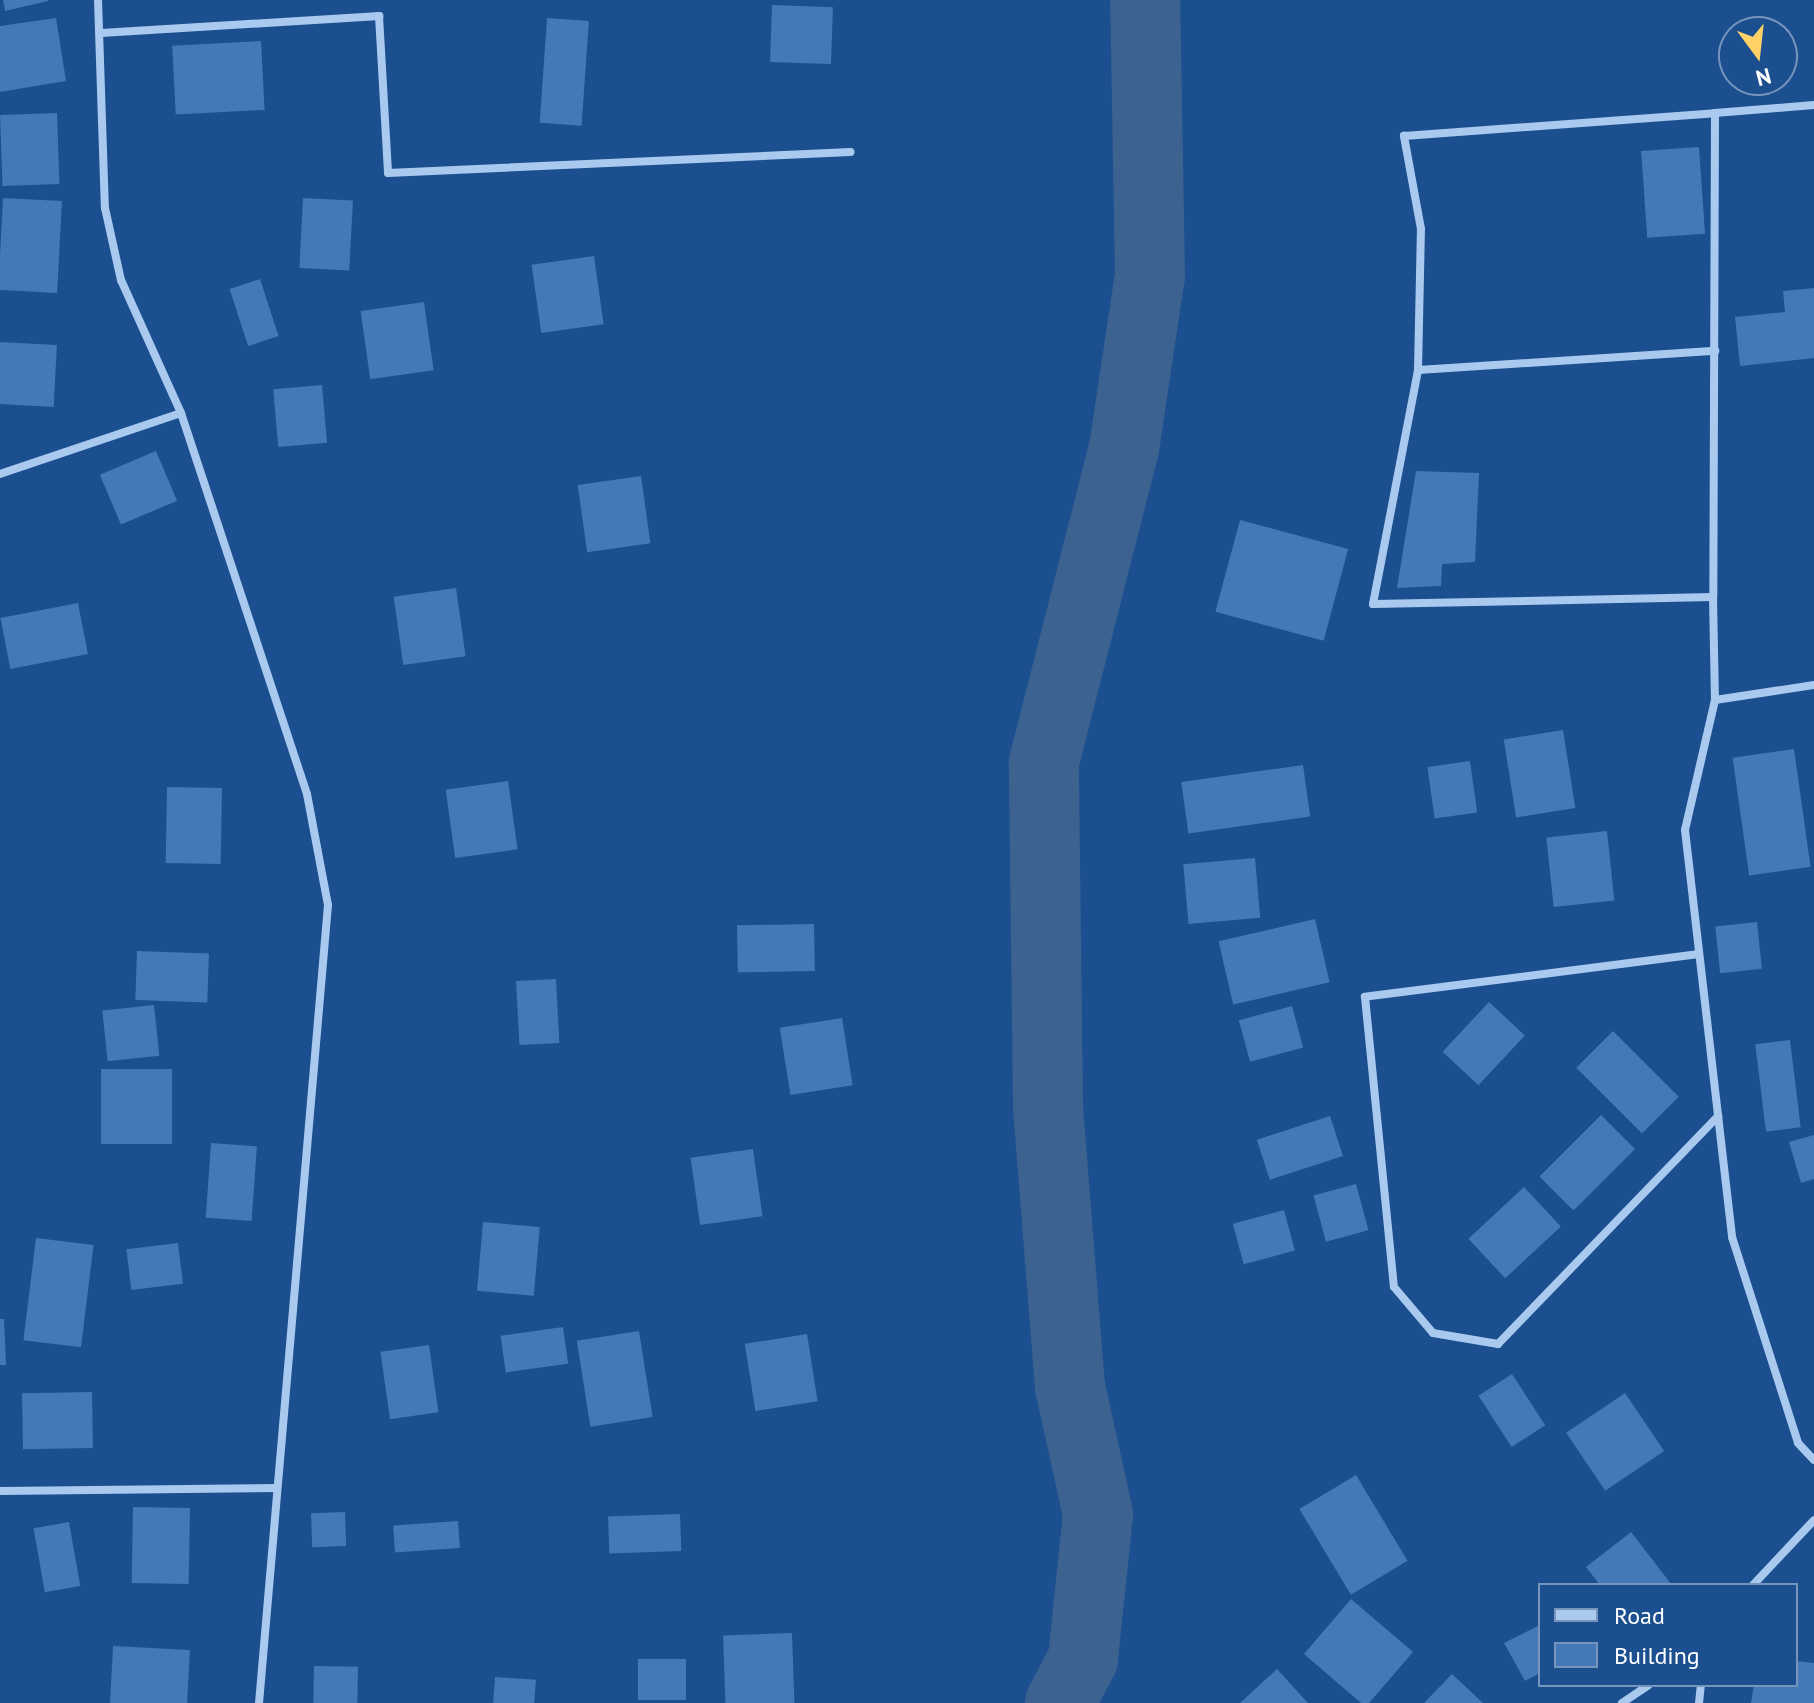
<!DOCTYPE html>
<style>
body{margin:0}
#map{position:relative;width:1814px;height:1703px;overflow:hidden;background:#1b4f8f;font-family:"PT Sans",sans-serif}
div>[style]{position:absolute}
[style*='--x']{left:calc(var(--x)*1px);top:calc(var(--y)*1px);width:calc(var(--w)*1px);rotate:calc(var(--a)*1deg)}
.river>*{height:70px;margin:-35px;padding:0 35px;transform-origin:35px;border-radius:35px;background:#3c6290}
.building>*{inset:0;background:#4478b7;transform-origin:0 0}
.street>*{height:8px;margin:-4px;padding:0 4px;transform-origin:4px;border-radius:4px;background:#a9c9ee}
span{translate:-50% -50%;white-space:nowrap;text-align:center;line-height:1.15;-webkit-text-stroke:7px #1b4f8f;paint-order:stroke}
.legend{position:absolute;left:1538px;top:1583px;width:260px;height:104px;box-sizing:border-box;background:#1b4f8f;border:2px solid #7695bc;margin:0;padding:10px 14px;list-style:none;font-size:24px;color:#fff}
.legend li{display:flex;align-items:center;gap:16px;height:40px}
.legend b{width:40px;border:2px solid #7695bc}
.north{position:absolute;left:1718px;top:16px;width:80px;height:80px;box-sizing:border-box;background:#1b4f8f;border:2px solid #7695bc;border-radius:50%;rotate:165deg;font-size:22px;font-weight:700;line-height:32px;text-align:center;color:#fff}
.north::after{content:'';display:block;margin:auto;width:28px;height:36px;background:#ffd166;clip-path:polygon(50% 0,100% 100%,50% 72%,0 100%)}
</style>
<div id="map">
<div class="river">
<div style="--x:1060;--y:1703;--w:50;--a:-62.4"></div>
<div style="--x:1083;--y:1659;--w:146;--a:-84.1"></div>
<div style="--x:1098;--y:1514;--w:130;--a:-102.4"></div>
<div style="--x:1070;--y:1387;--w:283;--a:-94.5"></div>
<div style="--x:1048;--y:1105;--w:343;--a:-90.7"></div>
<div style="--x:1044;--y:762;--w:323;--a:-75.7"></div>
<div style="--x:1124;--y:449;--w:175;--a:-81.5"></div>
<div style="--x:1150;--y:276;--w:276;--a:-91"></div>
</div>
<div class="building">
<div style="clip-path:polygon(3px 0,48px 0,48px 1px,5px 11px)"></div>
<div style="left:772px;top:5px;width:61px;height:57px;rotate:2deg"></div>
<div style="clip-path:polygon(56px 18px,66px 81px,0 92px,0 26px)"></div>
<div style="left:547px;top:18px;width:42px;height:105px;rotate:4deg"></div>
<div style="left:261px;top:41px;width:69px;height:89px;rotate:87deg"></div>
<div style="left:57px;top:113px;width:71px;height:57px;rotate:88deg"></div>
<div style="left:1699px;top:147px;width:87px;height:58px;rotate:86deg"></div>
<div style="left:3px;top:198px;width:59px;height:92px;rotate:3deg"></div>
<div style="left:303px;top:198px;width:50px;height:70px;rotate:3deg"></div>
<div style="left:594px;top:256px;width:69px;height:63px;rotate:82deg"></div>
<div style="left:260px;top:279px;width:60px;height:32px;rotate:72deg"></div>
<div style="clip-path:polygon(1814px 288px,1814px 358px,1740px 366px,1735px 317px,1785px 312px,1783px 291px)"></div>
<div style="left:424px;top:302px;width:69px;height:64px;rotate:82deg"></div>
<div style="left:0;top:342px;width:57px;height:62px;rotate:3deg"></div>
<div style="left:322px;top:385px;width:58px;height:49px;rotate:85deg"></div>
<div style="left:156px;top:451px;width:54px;height:61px;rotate:67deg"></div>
<div style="clip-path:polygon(1416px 471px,1479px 473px,1475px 562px,1442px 564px,1441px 586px,1397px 588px)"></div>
<div style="left:641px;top:476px;width:68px;height:64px;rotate:82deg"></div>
<div style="left:1240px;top:520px;width:112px;height:95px;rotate:15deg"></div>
<div style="left:456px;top:588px;width:69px;height:63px;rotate:82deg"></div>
<div style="left:78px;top:603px;width:52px;height:79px;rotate:79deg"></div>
<div style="left:1563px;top:730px;width:79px;height:60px;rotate:81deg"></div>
<div style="left:1794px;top:749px;width:119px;height:62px;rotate:82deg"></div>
<div style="left:1470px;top:761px;width:52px;height:43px;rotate:82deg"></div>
<div style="left:1303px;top:765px;width:52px;height:123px;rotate:82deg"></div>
<div style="left:508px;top:781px;width:69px;height:63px;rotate:82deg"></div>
<div style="left:167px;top:787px;width:55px;height:76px;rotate:1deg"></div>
<div style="left:1607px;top:831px;width:70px;height:61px;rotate:84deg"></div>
<div style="left:1255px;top:858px;width:60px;height:72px;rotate:85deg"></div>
<div style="left:1315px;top:919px;width:65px;height:99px;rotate:77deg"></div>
<div style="left:1757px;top:922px;width:47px;height:42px;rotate:84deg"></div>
<div style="left:814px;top:924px;width:47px;height:77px;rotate:89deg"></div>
<div style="left:137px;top:951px;width:72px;height:49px;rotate:2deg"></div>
<div style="left:556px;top:979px;width:64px;height:40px;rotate:87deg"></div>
<div style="left:1489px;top:1002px;width:49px;height:68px;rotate:43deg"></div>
<div style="left:154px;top:1005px;width:51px;height:52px;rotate:84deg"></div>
<div style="left:1292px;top:1006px;width:43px;height:55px;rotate:75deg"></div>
<div style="left:842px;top:1018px;width:68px;height:63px;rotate:81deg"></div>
<div style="left:1613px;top:1031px;width:93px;height:52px;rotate:45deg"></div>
<div style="left:1790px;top:1040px;width:88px;height:35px;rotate:83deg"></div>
<div style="left:172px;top:1069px;width:75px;height:71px;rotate:90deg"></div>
<div style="left:1601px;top:1115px;width:48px;height:87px;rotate:45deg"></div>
<div style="left:1330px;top:1116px;width:42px;height:77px;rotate:72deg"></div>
<div style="clip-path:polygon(1814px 1135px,1814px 1179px,1801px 1183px,1789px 1142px)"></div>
<div style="left:211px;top:1143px;width:46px;height:75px;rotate:4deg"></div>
<div style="left:753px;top:1149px;width:68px;height:63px;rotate:82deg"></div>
<div style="left:1356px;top:1184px;width:48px;height:44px;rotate:75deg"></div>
<div style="left:1524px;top:1187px;width:54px;height:76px;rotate:47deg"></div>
<div style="left:1284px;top:1210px;width:42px;height:53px;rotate:75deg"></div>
<div style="left:483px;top:1222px;width:57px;height:69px;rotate:5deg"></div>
<div style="left:36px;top:1238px;width:58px;height:103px;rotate:7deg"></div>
<div style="left:178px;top:1243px;width:41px;height:52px;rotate:83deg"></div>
<div style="clip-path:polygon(0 1319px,4px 1319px,6px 1365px,0 1365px)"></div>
<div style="left:563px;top:1327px;width:37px;height:63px;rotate:82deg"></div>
<div style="left:639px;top:1331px;width:87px;height:63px;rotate:81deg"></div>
<div style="left:807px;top:1334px;width:68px;height:63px;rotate:81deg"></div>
<div style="left:429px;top:1345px;width:68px;height:49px;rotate:82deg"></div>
<div style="left:1512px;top:1374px;width:61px;height:40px;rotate:57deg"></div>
<div style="left:92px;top:1392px;width:56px;height:70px;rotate:89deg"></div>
<div style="left:1625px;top:1393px;width:70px;height:71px;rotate:56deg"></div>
<div style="left:1356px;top:1475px;width:100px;height:66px;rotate:59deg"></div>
<div style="left:133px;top:1507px;width:57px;height:76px;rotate:1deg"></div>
<div style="left:345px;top:1512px;width:34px;height:34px;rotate:88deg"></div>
<div style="left:680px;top:1514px;width:37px;height:72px;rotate:88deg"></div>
<div style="left:458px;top:1521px;width:27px;height:65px;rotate:86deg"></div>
<div style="left:69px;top:1522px;width:65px;height:36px;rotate:80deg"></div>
<div style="clip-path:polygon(1631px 1532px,1672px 1585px,1600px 1585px,1586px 1567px)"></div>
<div style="clip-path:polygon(1351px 1599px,1413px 1652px,1369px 1703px,1361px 1703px,1304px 1654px)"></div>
<div style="clip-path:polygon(1540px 1625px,1540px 1673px,1525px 1681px,1504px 1643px)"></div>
<div style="left:792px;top:1633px;width:70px;height:69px;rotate:88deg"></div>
<div style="left:113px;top:1646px;width:77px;height:57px;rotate:3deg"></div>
<div style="left:638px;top:1659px;width:48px;height:41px"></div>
<div style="clip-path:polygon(1796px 1661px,1814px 1663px,1814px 1703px,1751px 1703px,1754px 1685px,1796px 1685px)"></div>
<div style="left:314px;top:1666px;width:44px;height:37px;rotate:1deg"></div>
<div style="clip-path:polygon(1277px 1669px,1308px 1703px,1240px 1703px)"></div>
<div style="clip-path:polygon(1452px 1674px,1483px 1703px,1424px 1703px)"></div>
<div style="left:495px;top:1677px;width:41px;height:26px;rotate:4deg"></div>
</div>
<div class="street">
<div style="--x:98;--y:0;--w:208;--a:88.1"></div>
<div style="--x:105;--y:208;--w:74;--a:77.5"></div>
<div style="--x:121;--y:280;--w:146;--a:65.7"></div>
<div style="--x:181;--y:413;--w:401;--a:71.7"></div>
<div style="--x:307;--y:794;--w:113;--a:79.3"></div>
<div style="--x:328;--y:905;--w:801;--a:94.94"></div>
<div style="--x:101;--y:33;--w:279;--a:-3.5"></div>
<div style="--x:379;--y:16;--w:157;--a:86.7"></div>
<div style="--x:388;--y:173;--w:463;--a:-2.6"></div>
<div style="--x:1715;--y:113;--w:484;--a:90.2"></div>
<div style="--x:1713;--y:597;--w:340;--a:178.8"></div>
<div style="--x:1373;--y:604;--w:238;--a:-79.1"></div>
<div style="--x:1418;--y:370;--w:141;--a:-88.8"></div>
<div style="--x:1421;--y:229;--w:95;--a:-100.4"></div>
<div style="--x:1404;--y:136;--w:312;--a:-4.2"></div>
<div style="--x:1715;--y:113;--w:99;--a:-4.6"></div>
<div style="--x:1418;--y:370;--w:298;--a:-3.7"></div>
<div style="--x:0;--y:474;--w:191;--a:-18.6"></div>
<div style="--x:1713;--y:597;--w:103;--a:88.9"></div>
<div style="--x:1814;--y:685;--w:100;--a:171.4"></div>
<div style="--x:1715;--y:700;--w:133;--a:103"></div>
<div style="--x:1685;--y:830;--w:410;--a:83.4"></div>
<div style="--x:1732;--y:1237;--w:216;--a:72.2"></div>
<div style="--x:1798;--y:1443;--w:23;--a:47"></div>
<div style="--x:1699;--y:954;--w:337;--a:172.7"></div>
<div style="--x:1365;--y:997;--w:291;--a:84.3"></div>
<div style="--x:1394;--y:1287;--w:60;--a:49.7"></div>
<div style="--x:1433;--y:1333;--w:66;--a:9.6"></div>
<div style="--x:1498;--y:1344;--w:317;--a:-46"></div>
<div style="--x:0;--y:1491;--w:277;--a:-0.6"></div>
<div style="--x:1753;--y:1585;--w:89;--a:-46.8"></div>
<div style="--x:1622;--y:1703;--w:32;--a:-34"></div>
<div style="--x:1699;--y:1703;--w:18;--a:-84"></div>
</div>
<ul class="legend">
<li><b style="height:10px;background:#a9c9ee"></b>Road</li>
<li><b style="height:22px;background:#4478b7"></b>Building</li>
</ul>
<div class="north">N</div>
</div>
